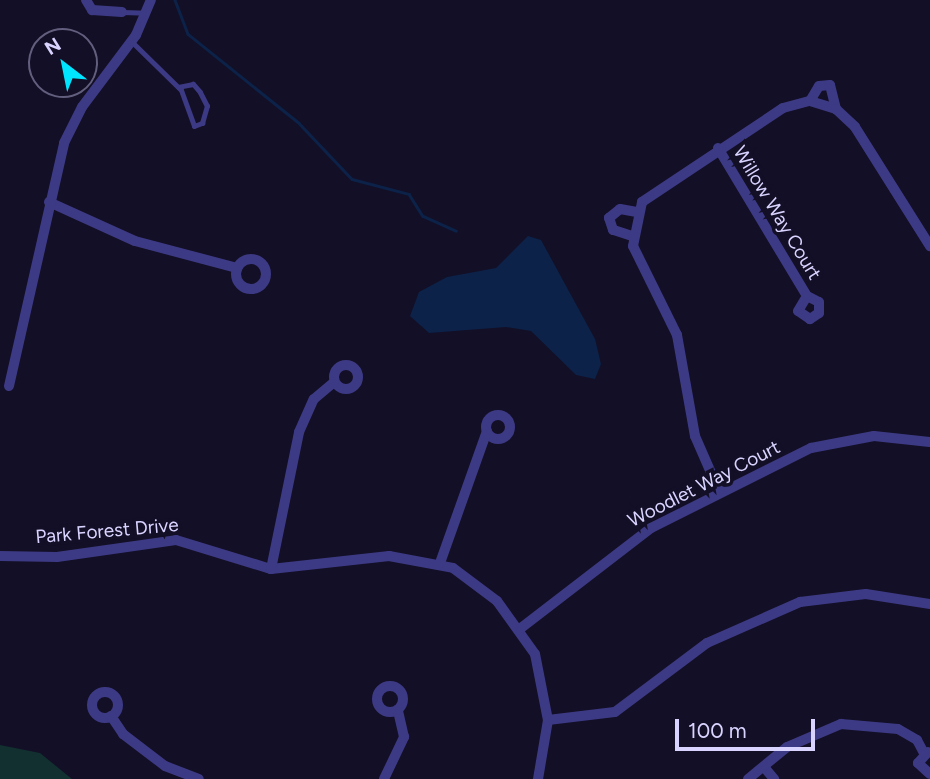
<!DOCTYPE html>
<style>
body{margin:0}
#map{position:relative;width:930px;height:779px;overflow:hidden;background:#130f26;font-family:Figtree,sans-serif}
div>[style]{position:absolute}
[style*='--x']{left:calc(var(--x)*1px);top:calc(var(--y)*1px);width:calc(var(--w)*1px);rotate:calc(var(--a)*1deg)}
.green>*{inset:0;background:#12302f}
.water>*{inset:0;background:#0c2248}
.stream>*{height:2.5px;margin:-1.25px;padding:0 1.25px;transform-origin:1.25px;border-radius:1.25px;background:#0c2248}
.lane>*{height:5px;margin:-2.5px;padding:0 2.5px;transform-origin:2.5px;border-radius:2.5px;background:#3d3a85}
.street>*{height:10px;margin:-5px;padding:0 5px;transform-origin:5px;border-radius:5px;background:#3d3a85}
.street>.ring{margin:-5px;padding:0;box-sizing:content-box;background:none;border:10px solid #3d3a85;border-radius:50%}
span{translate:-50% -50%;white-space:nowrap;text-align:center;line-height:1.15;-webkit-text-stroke:7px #130f26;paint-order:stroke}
.street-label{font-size:19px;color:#d9d4ff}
.north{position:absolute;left:28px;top:28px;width:70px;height:70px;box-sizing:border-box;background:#130f26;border:2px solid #625e7d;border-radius:50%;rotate:328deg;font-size:19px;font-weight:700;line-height:28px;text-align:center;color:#d9d4ff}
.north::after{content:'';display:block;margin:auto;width:24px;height:32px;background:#00e5ff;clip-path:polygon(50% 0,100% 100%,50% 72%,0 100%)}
.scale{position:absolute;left:675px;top:719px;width:140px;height:32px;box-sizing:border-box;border:4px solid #d9d4ff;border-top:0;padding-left:9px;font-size:21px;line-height:24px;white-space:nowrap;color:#d9d4ff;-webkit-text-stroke:5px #130f26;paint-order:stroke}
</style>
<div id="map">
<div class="green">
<div style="clip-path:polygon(0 745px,40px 753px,72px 779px,0 779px)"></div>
</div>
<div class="water">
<div style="clip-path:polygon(528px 236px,541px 240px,595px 339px,601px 364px,595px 379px,576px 375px,531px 331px,506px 327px,429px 333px,410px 316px,419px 292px,447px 277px,496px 268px)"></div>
</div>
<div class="stream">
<div style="--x:175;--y:0;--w:36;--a:69"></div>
<div style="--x:188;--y:34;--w:142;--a:38.7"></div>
<div style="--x:299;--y:123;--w:77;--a:46.6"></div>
<div style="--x:352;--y:179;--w:59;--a:14.7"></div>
<div style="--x:409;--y:194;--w:26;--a:58"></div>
<div style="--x:423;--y:216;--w:36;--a:24"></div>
</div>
<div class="lane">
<div style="--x:122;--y:12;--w:24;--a:2"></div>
<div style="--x:131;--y:41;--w:70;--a:44.4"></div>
<div style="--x:181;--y:90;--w:38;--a:70"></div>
<div style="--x:194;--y:126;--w:9;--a:-21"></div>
<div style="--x:202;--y:123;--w:18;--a:-74"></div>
<div style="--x:207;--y:106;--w:16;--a:-117"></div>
<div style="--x:200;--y:92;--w:11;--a:-131"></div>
<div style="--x:193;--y:84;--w:15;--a:169"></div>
</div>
<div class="street">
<div style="--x:86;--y:0;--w:12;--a:59"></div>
<div style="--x:92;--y:10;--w:30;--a:4"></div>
<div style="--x:810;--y:101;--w:17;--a:-59"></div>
<div style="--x:819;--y:86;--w:11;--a:-5"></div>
<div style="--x:830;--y:85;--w:25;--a:76"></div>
<div style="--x:718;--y:148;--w:173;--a:59"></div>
<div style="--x:807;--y:296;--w:13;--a:27"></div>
<div style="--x:819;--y:302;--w:11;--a:90"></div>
<div style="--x:819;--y:313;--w:11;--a:146"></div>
<div style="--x:810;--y:319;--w:14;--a:-146"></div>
<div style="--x:798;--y:311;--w:17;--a:-59"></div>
<div style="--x:49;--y:202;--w:94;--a:24.4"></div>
<div style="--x:135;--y:241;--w:106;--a:14.8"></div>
<div style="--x:632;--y:236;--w:20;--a:-162"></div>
<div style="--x:613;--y:230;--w:13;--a:-108"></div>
<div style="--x:609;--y:218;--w:14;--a:-39"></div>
<div style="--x:620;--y:209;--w:17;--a:10"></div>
<div class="ring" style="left:236px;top:259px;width:20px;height:20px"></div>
<div class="ring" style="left:334px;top:365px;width:14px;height:14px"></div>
<div style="--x:9;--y:386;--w:249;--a:-77.2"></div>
<div style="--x:64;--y:143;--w:40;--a:-63.4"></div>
<div style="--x:82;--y:107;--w:90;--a:-53.1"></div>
<div style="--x:136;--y:35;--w:38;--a:-67"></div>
<div class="ring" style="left:486px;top:415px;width:14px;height:14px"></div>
<div style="--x:719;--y:491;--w:60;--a:-113.6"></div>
<div style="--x:695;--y:436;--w:103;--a:-100.1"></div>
<div style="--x:677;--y:335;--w:99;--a:-116.3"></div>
<div style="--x:633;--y:246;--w:45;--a:-78.4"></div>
<div style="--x:642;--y:202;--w:169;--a:-33.7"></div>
<div style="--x:783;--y:108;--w:28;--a:-15"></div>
<div style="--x:810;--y:101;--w:27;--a:17"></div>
<div style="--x:836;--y:109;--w:26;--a:43"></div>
<div style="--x:855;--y:127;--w:141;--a:57.8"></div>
<div style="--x:0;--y:556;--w:57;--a:1"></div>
<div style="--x:57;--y:557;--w:120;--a:-8.1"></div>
<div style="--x:176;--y:540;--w:99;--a:17"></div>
<div style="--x:271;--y:569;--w:119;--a:-6.3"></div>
<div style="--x:389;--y:556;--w:65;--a:10.6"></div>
<div style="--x:453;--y:568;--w:55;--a:36.9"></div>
<div style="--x:497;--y:601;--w:65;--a:54.4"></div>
<div style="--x:535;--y:654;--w:67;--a:78.9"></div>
<div style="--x:548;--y:720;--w:60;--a:99.6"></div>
<div style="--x:440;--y:563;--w:140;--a:-70.4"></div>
<div style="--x:271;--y:569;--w:140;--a:-78.4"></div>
<div style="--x:299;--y:432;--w:36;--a:-66"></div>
<div style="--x:314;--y:399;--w:26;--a:-40"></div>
<div style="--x:521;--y:628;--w:164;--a:-37.6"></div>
<div style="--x:651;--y:528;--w:179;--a:-26.6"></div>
<div style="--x:811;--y:448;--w:64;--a:-10.8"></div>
<div style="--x:874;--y:436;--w:56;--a:6.1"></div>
<div class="ring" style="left:377px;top:686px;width:16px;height:16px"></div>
<div class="ring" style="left:92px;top:692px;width:16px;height:16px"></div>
<div style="--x:111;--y:716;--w:22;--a:56"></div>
<div style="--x:123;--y:734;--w:53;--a:37.3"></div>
<div style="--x:165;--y:766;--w:36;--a:21"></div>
<div style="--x:548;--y:720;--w:67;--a:-6.8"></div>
<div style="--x:615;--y:712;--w:115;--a:-36.9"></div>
<div style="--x:707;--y:643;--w:102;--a:-23.8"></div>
<div style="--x:800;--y:602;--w:66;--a:-6.9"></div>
<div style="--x:866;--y:594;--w:65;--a:8.9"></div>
<div style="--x:928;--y:752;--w:15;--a:132"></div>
<div style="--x:918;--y:763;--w:16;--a:43"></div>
<div style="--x:764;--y:767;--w:16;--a:50"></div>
<div style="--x:384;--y:779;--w:47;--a:-64.5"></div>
<div style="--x:404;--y:737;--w:28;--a:-103"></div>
<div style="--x:748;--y:779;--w:50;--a:-39.4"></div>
<div style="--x:787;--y:747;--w:59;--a:-23.1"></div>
<div style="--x:841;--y:724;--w:57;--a:5"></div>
<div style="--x:898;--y:729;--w:22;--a:30"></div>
<div style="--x:917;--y:740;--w:15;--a:62"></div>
</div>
<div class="street-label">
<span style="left:777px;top:213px;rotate:59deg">Willow Way Court</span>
<span style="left:704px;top:484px;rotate:-27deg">Woodlet Way Court</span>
<span style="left:107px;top:531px;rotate:-5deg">Park Forest Drive</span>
</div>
<div class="north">N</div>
<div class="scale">100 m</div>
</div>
